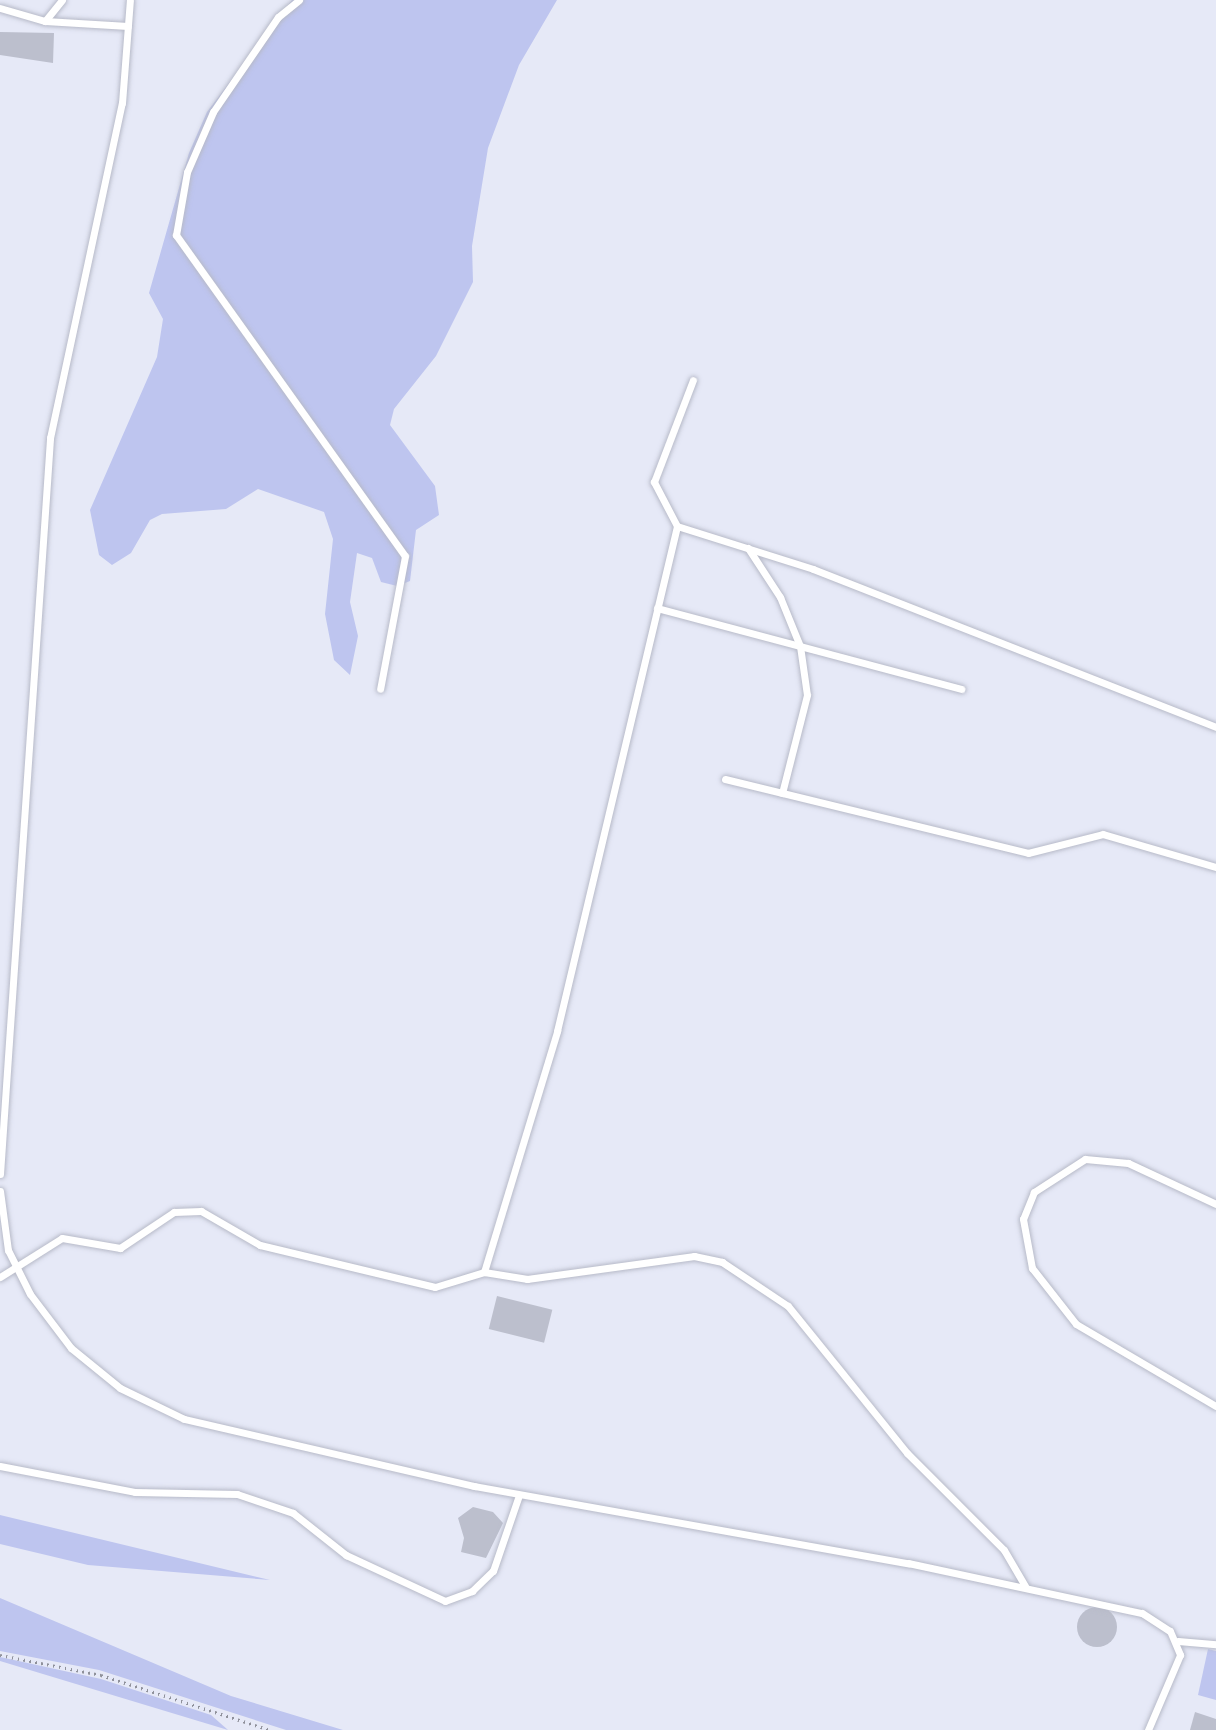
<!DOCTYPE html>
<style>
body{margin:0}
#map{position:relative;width:1216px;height:1730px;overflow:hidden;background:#e6e9f7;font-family:Georgia,serif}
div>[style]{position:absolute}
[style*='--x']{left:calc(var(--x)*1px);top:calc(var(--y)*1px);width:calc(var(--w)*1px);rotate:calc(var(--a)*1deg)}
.green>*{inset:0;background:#bec5ef}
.building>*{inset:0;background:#bcbfcd;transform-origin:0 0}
.round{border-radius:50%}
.path>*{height:3px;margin-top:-1.5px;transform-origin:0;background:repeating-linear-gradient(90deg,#8f919b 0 1.5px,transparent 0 6px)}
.roads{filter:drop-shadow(0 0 2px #b7bac8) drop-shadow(0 0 2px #b7bac8)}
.lane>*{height:7px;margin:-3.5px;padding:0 3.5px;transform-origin:3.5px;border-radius:3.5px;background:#fff}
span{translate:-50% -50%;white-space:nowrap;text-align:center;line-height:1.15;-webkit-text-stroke:5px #e6e9f7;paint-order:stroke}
</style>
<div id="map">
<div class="green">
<div style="clip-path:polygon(292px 0,557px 0,519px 65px,488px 148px,472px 246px,473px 282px,436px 356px,394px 409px,390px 425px,435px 486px,439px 515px,416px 530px,410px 581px,397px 586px,381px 582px,372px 558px,357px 553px,350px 602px,358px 636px,350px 675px,334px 660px,325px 614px,333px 539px,324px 512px,258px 489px,226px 509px,162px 514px,150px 520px,131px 553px,112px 565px,99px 555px,90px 510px,157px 357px,163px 319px,149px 293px,189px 153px,207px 112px)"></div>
<div style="clip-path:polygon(0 1515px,270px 1580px,88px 1565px,0 1544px)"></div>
<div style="clip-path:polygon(0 1598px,231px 1696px,343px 1730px,286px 1730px,99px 1670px,0 1651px)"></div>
<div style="clip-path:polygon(1208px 1649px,1216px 1651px,1216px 1700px,1198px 1695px)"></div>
<div style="clip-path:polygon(0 1657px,101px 1679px,211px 1715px,228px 1730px,0 1661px)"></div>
</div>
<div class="building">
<div style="clip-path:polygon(0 32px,54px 33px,53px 63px,0 55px)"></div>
<div style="left:497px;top:1296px;width:57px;height:34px;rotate:14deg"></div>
<div style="clip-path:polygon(473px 1507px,493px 1512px,503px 1523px,486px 1558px,461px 1552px,464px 1538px,458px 1518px)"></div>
<div class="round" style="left:1077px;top:1607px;width:40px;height:40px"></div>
<div style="clip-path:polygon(1195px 1712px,1216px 1719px,1216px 1730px,1190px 1730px)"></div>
</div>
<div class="path">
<div style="--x:0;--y:1655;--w:103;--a:11.2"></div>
<div style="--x:101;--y:1675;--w:178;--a:18"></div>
</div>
<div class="roads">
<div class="lane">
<div style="--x:299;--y:0;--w:27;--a:141"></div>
<div style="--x:278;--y:17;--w:115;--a:124.4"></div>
<div style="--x:213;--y:112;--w:65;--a:113.4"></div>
<div style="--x:187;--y:172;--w:64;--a:99.9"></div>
<div style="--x:176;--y:235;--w:394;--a:54.5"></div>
<div style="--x:405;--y:556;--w:135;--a:100.6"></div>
<div style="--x:0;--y:8;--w:47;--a:16.1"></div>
<div style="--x:45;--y:21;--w:27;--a:-51"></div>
<div style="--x:45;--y:21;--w:83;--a:3.4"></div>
<div style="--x:677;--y:526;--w:143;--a:17.5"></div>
<div style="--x:813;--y:569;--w:433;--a:21.4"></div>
<div style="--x:748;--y:548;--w:59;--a:56.9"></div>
<div style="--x:780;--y:597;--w:53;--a:67.8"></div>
<div style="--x:800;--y:646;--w:49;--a:81.9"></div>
<div style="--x:807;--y:695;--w:101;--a:104.3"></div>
<div style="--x:657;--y:608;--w:315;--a:14.9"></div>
<div style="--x:725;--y:779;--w:312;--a:13.7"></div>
<div style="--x:1028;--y:853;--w:77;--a:-14.2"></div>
<div style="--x:1103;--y:834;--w:118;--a:16.3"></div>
<div style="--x:0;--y:1174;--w:738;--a:-86.11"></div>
<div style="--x:50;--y:438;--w:343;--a:-77.9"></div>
<div style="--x:122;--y:103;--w:103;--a:-85.6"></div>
<div style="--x:0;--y:1191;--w:60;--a:82.3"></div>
<div style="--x:8;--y:1250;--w:49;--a:63.4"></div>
<div style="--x:30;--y:1294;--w:68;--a:52.8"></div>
<div style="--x:71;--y:1348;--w:63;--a:39.2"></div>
<div style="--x:120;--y:1388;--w:71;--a:25.8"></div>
<div style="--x:184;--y:1419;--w:298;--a:13"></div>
<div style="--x:474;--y:1486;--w:441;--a:10.1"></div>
<div style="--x:908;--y:1563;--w:239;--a:12.1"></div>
<div style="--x:1142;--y:1613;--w:33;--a:33"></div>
<div style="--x:1170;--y:1631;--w:26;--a:67"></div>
<div style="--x:1180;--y:1655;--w:82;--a:113.1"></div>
<div style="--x:1216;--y:1204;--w:97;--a:-155"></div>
<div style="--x:1128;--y:1163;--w:43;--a:-174.7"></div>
<div style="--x:1085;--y:1159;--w:61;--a:147.1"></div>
<div style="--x:1034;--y:1192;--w:29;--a:112"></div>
<div style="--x:1023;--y:1219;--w:50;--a:79.6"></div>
<div style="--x:1032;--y:1268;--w:71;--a:51.8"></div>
<div style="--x:1076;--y:1324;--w:162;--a:30.4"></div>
<div style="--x:484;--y:1272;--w:44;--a:9.2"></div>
<div style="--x:527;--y:1279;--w:169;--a:-7.8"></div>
<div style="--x:694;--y:1256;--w:29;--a:12"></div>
<div style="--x:722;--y:1262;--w:79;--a:33.7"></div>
<div style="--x:788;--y:1306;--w:189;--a:51"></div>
<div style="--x:907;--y:1453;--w:137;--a:45"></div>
<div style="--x:1004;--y:1550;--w:42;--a:59.7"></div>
<div style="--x:0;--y:1277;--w:73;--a:-32.2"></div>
<div style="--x:62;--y:1238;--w:59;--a:9.8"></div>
<div style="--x:120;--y:1248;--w:65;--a:-33.7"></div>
<div style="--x:174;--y:1212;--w:27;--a:-2"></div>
<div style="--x:201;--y:1211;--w:68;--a:30"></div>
<div style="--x:260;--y:1245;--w:180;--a:13.5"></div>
<div style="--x:435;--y:1287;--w:51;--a:-17"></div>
<div style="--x:484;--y:1272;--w:252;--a:-73.1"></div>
<div style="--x:557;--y:1031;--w:519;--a:-76.63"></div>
<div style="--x:677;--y:526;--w:50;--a:-117.6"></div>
<div style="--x:654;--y:482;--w:109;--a:-69.1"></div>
<div style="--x:0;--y:1466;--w:137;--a:10.9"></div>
<div style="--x:135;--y:1492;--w:102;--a:1.1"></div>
<div style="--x:237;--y:1494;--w:59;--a:18.7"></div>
<div style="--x:293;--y:1513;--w:68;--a:38.4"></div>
<div style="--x:346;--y:1555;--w:109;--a:24.9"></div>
<div style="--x:445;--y:1601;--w:29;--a:-20"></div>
<div style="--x:472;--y:1591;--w:29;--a:-44"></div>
<div style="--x:493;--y:1571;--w:80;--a:-71.1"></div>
<div style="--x:1178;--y:1641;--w:38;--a:5"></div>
</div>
</div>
</div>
